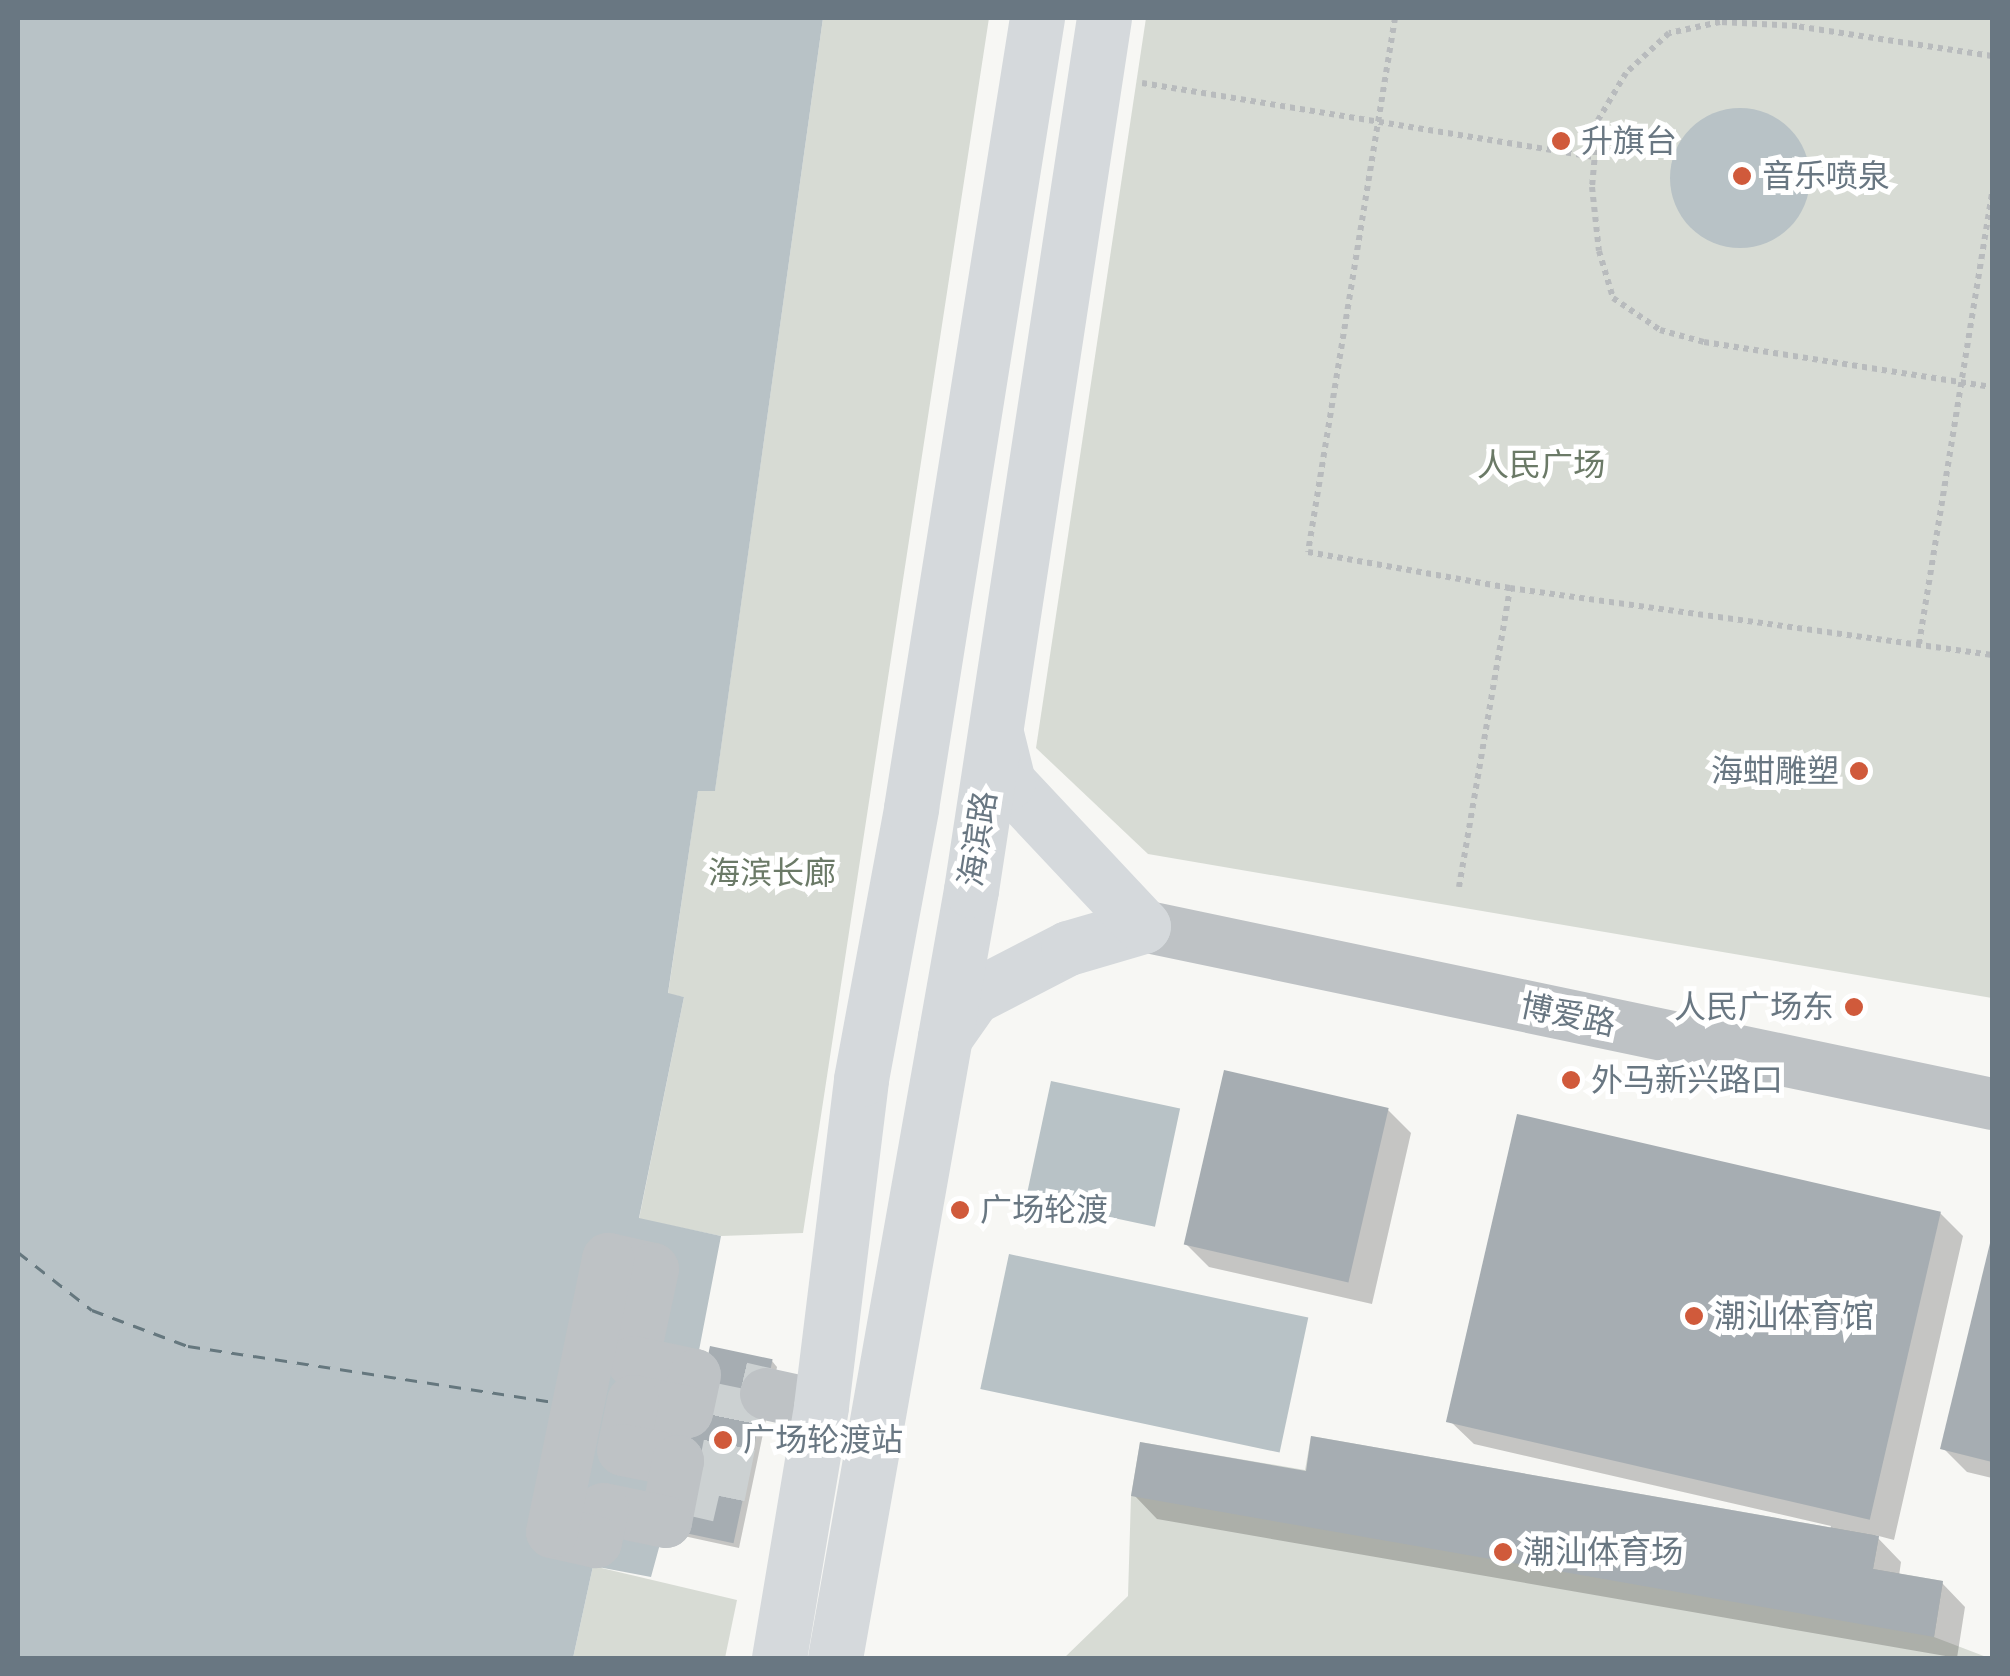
<!DOCTYPE html>
<meta charset="utf-8">
<style>
body{margin:0}
#map{position:relative;width:2010px;height:1676px;overflow:hidden;background:#f7f7f4;font-family:"DejaVu Sans","Noto Sans SC",sans-serif}
div>[style]{position:absolute}
[style*='--x']{left:calc(var(--x)*1px);top:calc(var(--y)*1px);width:calc(var(--w)*1px);rotate:calc(var(--a)*1deg)}
.green>*{inset:0;background:#d7dbd4}
.water>*{inset:0;background:#b8c2c6;transform-origin:0 0}
.round{border-radius:50%}
.shadow>*{inset:0;background:#0003}
.ferry>*{height:2.5px;margin-top:-1.25px;transform-origin:0;background:repeating-linear-gradient(90deg,#65777e 0 12px,transparent 0 22px)}
.building>*{inset:0;background:#a6adb2;transform-origin:0 0}
.minor-tunnel>*{height:52px;margin-top:-26px;transform-origin:0;background:repeating-linear-gradient(90deg,#ccd1d2 0 52px,transparent 0 78px)}
.path>*{height:6px;margin-top:-3px;transform-origin:0;background:repeating-linear-gradient(90deg,#b8bbbd 0 5px,transparent 0 10px)}
.minor>*{height:52px;margin:-26px;padding:0 26px;transform-origin:26px;border-radius:26px;background:#bec2c5}
.major>*{height:55px;margin:-27.5px;padding:0 27.5px;transform-origin:27.5px;border-radius:27.5px;background:#d5d9dc}
.dots>*{width:28px;height:28px;translate:-50% -50%;box-sizing:border-box;border:5px solid #fff;border-radius:50%}
span{translate:-50% -50%;white-space:nowrap;text-align:center;line-height:1.15;-webkit-text-stroke:10px #fff;paint-order:stroke}
.poi-label{font-size:32px;color:#697782}
.left{translate:0 -50%;text-align:left}
.right{translate:-100% -50%;text-align:right}
.park-label{font-size:32px;color:#6b7a67}
.street-label{font-size:32px;color:#697782}
.frame{position:absolute;inset:0;border:20px solid #697782;pointer-events:none}
</style>
<div id="map">
<div class="green">
<div style="clip-path:polygon(823px 18px,989px 18px,803px 1233px,721px 1236px,639px 1219px,684px 997px,668px 994px,698px 790px,715px 790px)"></div>
<div style="clip-path:polygon(1146px 18px,1992px 18px,1992px 998px,1148px 854px,1036px 748px)"></div>
<div style="clip-path:polygon(1311px 1436px,1879px 1536px,1873px 1569px,1943px 1581px,1934px 1637px,1989px 1658px,1064px 1658px,1128px 1596px,1131px 1496px,1140px 1442px,1305px 1470px)"></div>
<div style="clip-path:polygon(593px 1566px,737px 1600px,725px 1658px,573px 1658px)"></div>
</div>
<div class="water">
<div style="clip-path:polygon(18px 18px,823px 18px,715px 791px,698px 791px,668px 993px,684px 997px,639px 1218px,721px 1236px,666px 1522px,651px 1577px,593px 1566px,573px 1658px,18px 1658px)"></div>
<div class="round" style="left:1670px;top:108px;width:140px;height:140px"></div>
<div style="left:1051px;top:1081px;width:132px;height:121px;rotate:12deg"></div>
<div style="left:1009px;top:1254px;width:306px;height:138px;rotate:12deg"></div>
</div>
<div class="shadow">
<div style="clip-path:polygon(1388px 1110px,1411px 1133px,1372px 1304px,1209px 1267px,1186px 1244px)"></div>
<div style="clip-path:polygon(1940px 1213px,1963px 1236px,1894px 1540px,1875px 1535px,1901px 1562px,1899px 1576px,1942px 1583px,1965px 1607px,1957px 1658px,1157px 1519px,1134px 1495px,1308px 1473px,1830px 1530px,1831px 1526px,1474px 1444px,1450px 1421px)"></div>
<div style="clip-path:polygon(1992px 1244px,1992px 1478px,1967px 1472px,1943px 1448px)"></div>
<div style="clip-path:polygon(772px 1361px,777px 1367px,739px 1548px,679px 1535px)"></div>
</div>
<div class="ferry">
<div style="--x:18;--y:1252;--w:94;--a:38.1"></div>
<div style="--x:92;--y:1310;--w:103;--a:20.6"></div>
<div style="--x:188;--y:1346;--w:368;--a:8.7"></div>
</div>
<div class="building">
<div style="left:1224px;top:1070px;width:169px;height:179px;rotate:13deg"></div>
<div style="left:1517px;top:1114px;width:435px;height:316px;rotate:13deg"></div>
<div style="clip-path:polygon(1991px 1239px,1992px 1239px,1992px 1462px,1940px 1449px)"></div>
<div style="left:710px;top:1346px;width:64px;height:188px;rotate:12deg"></div>
<div style="clip-path:polygon(1311px 1436px,1879px 1536px,1873px 1569px,1943px 1581px,1934px 1637px,1131px 1496px,1140px 1442px,1306px 1471px)"></div>
</div>
<div class="minor-tunnel">
<div style="--x:680;--y:1487;--w:40;--a:13"></div>
<div style="--x:719;--y:1496;--w:110;--a:-78.5"></div>
<div style="--x:741;--y:1388;--w:26;--a:13"></div>
</div>
<div class="path">
<div style="--x:1395;--y:18;--w:541;--a:99.25"></div>
<div style="--x:1308;--y:552;--w:205;--a:10.1"></div>
<div style="--x:1510;--y:588;--w:487;--a:7.9"></div>
<div style="--x:1992;--y:56;--w:197;--a:-171.3"></div>
<div style="--x:1797;--y:26;--w:77;--a:-177"></div>
<div style="--x:1720;--y:22;--w:52;--a:167.8"></div>
<div style="--x:1669;--y:33;--w:59;--a:137.1"></div>
<div style="--x:1626;--y:73;--w:55;--a:120.8"></div>
<div style="--x:1598;--y:120;--w:67;--a:95.1"></div>
<div style="--x:1592;--y:187;--w:64;--a:83.8"></div>
<div style="--x:1599;--y:251;--w:49;--a:73.4"></div>
<div style="--x:1613;--y:298;--w:57;--a:34.2"></div>
<div style="--x:1660;--y:330;--w:46;--a:15.3"></div>
<div style="--x:1704;--y:342;--w:291;--a:8.9"></div>
<div style="--x:1142;--y:83;--w:458;--a:9.3"></div>
<div style="--x:1919;--y:644;--w:456;--a:-80.8"></div>
<div style="--x:1459;--y:887;--w:303;--a:-80.3"></div>
</div>
<div class="minor">
<div style="--x:1143;--y:926;--w:867;--a:11.84"></div>
<div style="--x:608;--y:1259;--w:46;--a:12.5"></div>
<div style="--x:653;--y:1269;--w:95;--a:102.1"></div>
<div style="--x:633;--y:1362;--w:63;--a:11.8"></div>
<div style="--x:695;--y:1375;--w:38;--a:102"></div>
<div style="--x:687;--y:1412;--w:55;--a:-168.5"></div>
<div style="--x:633;--y:1401;--w:50;--a:101.5"></div>
<div style="--x:623;--y:1450;--w:56;--a:11.3"></div>
<div style="--x:678;--y:1461;--w:62;--a:101.1"></div>
<div style="--x:666;--y:1522;--w:64;--a:-168.3"></div>
<div style="--x:603;--y:1509;--w:34;--a:102"></div>
<div style="--x:596;--y:1542;--w:45;--a:-167.2"></div>
<div style="--x:552;--y:1532;--w:279;--a:-78.4"></div>
<div style="--x:766;--y:1394;--w:56;--a:12.3"></div>
</div>
<div class="major">
<div style="--x:945;--y:1037;--w:49;--a:-55"></div>
<div style="--x:973;--y:997;--w:107;--a:-27.3"></div>
<div style="--x:1068;--y:948;--w:78;--a:-16.3"></div>
<div style="--x:1143;--y:926;--w:197;--a:-133.2"></div>
<div style="--x:1008;--y:782;--w:50;--a:-103.8"></div>
<div style="--x:779;--y:1658;--w:255;--a:-80.5"></div>
<div style="--x:821;--y:1406;--w:329;--a:-83"></div>
<div style="--x:861;--y:1079;--w:276;--a:-79.5"></div>
<div style="--x:911;--y:808;--w:800;--a:-80.94"></div>
<div style="--x:835;--y:1658;--w:780;--a:-79.96"></div>
<div style="--x:971;--y:890;--w:882;--a:-81.33"></div>
</div>
<div class="dots">
<div style="left:1561px;top:141px;background:#d05a3b"></div>
<div style="left:1742px;top:176px;background:#d05a3b"></div>
<div style="left:1859px;top:771px;background:#d05a3b"></div>
<div style="left:1854px;top:1007px;background:#d05a3b"></div>
<div style="left:1571px;top:1080px;background:#d05a3b"></div>
<div style="left:960px;top:1210px;background:#d05a3b"></div>
<div style="left:1694px;top:1316px;background:#d05a3b"></div>
<div style="left:723px;top:1440px;background:#d05a3b"></div>
<div style="left:1503px;top:1552px;background:#d05a3b"></div>
</div>
<div class="poi-label">
<span class="left" style="left:1581px;top:141px">升旗台</span>
<span class="left" style="left:1762px;top:176px">音乐喷泉</span>
<span class="right" style="left:1839px;top:771px">海蚶雕塑</span>
<span class="right" style="left:1834px;top:1007px">人民广场东</span>
<span class="left" style="left:1591px;top:1080px">外马新兴路口</span>
<span class="left" style="left:980px;top:1210px">广场轮渡</span>
<span class="left" style="left:1714px;top:1316px">潮汕体育馆</span>
<span class="left" style="left:743px;top:1440px">广场轮渡站</span>
<span class="left" style="left:1523px;top:1552px">潮汕体育场</span>
</div>
<div class="park-label">
<span style="left:1541px;top:465px">人民广场</span>
<span style="left:772px;top:873px">海滨长廊</span>
</div>
<div class="street-label">
<span style="left:978px;top:839px;rotate:-81deg">海滨路</span>
<span style="left:1568px;top:1015px;rotate:12deg">博爱路</span>
</div>
<div class="frame"></div>
</div>
